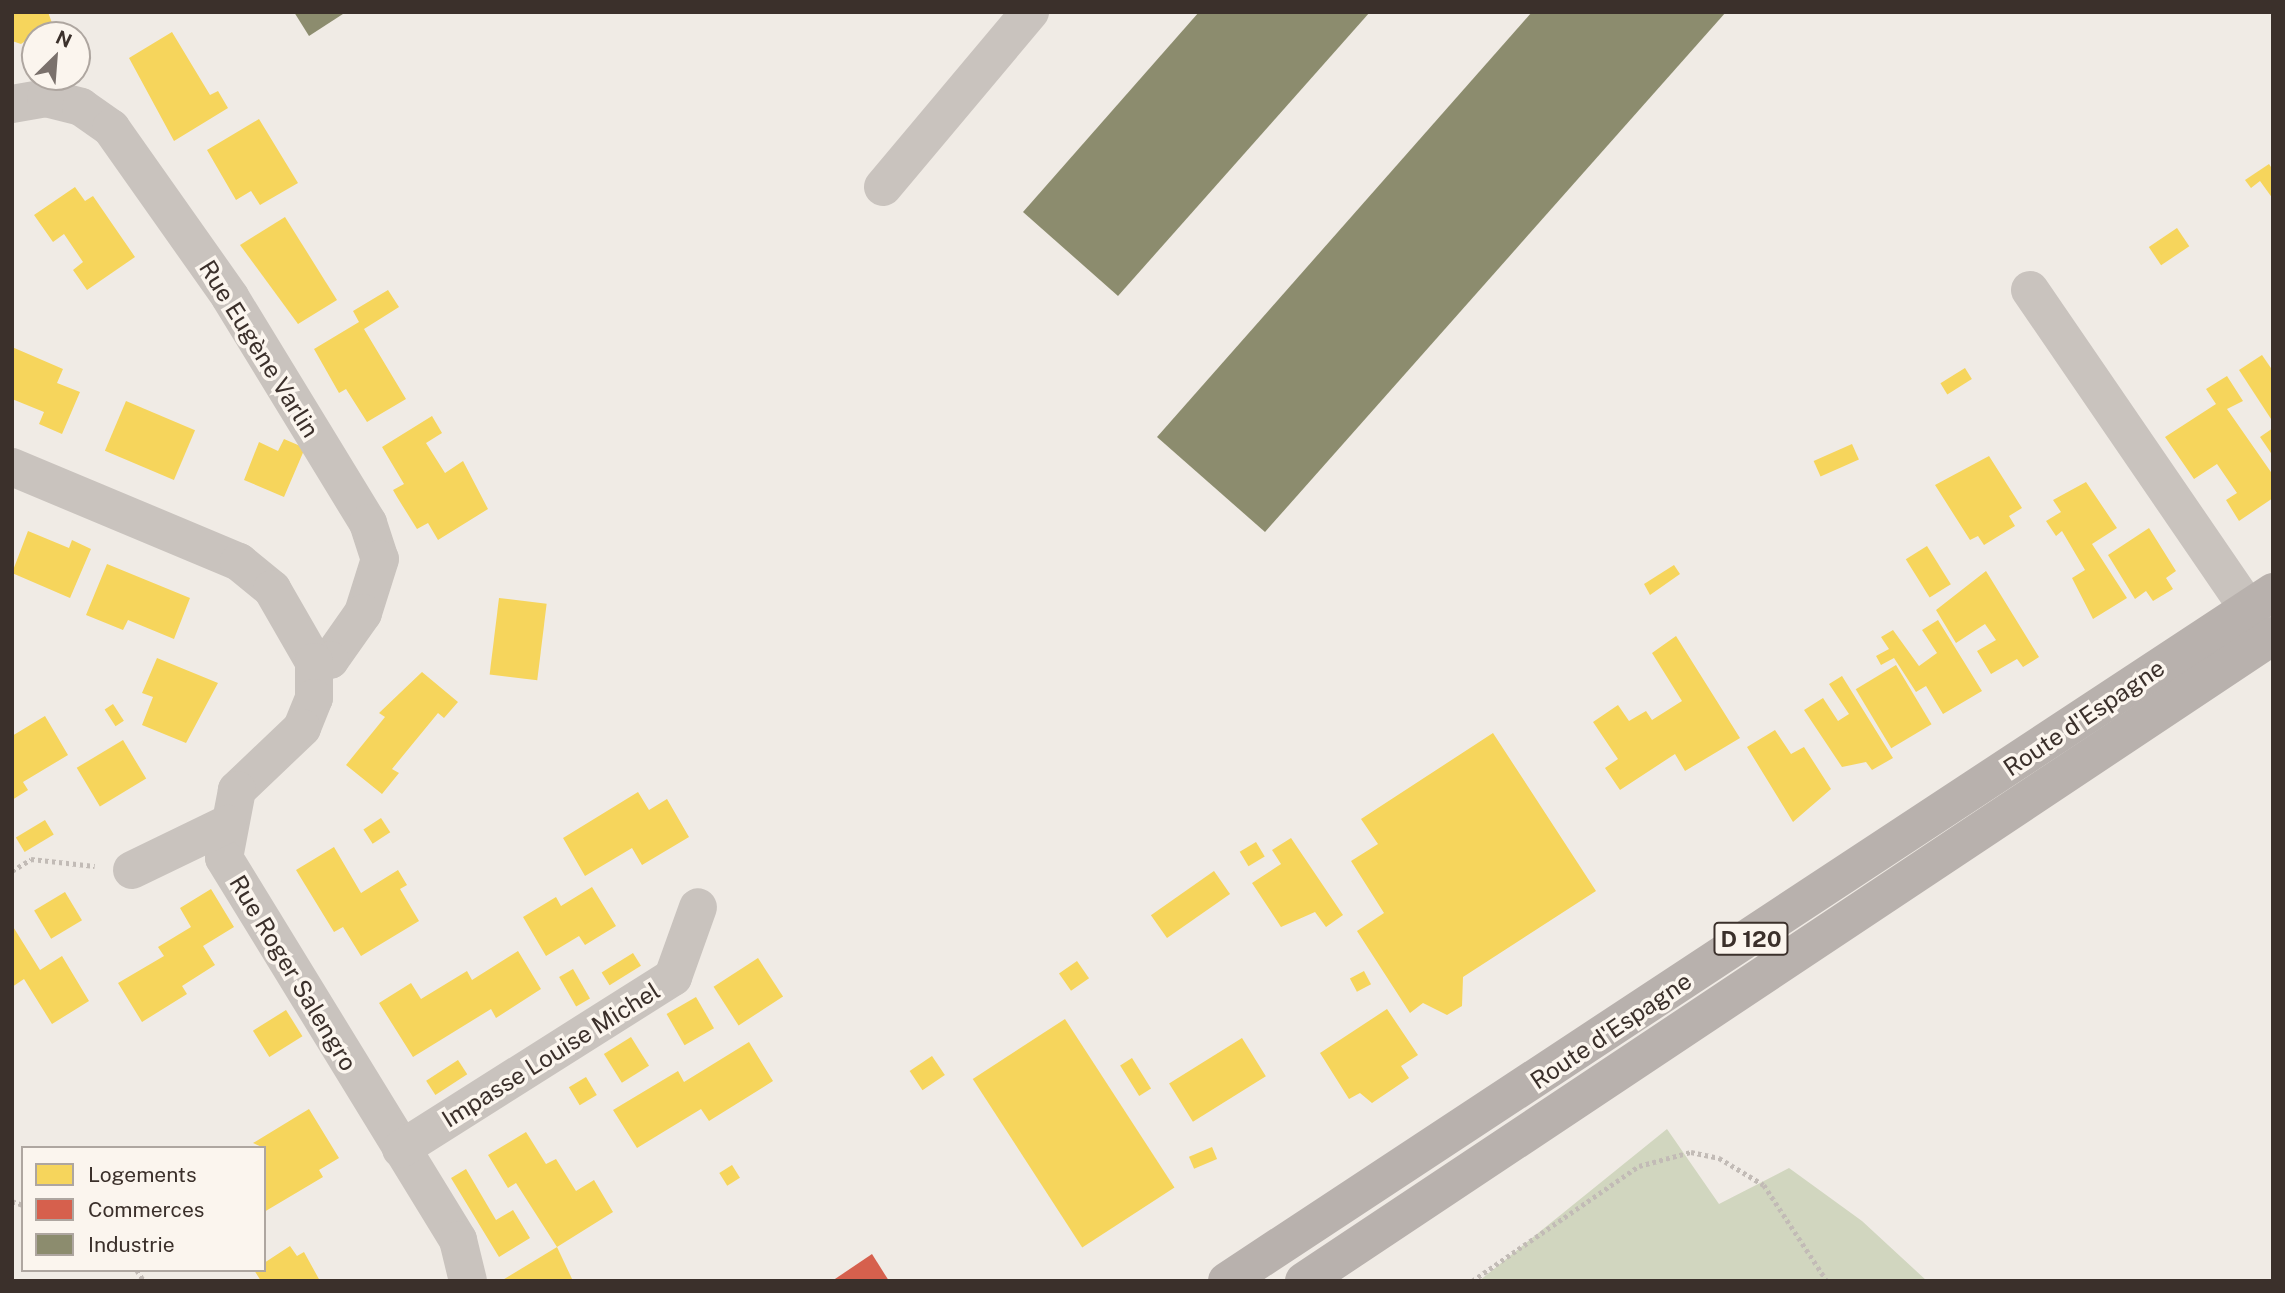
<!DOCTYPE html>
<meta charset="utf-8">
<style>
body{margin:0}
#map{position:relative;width:2285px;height:1293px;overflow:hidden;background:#f0ebe5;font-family:"Public Sans",sans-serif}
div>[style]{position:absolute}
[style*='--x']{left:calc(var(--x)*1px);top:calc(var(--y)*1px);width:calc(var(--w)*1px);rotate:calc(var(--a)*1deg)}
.green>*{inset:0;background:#d1d6bf}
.homes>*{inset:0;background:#f6d55c;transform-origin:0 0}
.shops>*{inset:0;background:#d6604d}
.industry>*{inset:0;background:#8c8c6e}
.path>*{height:4.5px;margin-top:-2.25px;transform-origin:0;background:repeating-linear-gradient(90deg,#c2bbb6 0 3.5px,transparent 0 7px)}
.minor>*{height:38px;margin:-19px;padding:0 19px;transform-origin:19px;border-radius:19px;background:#c9c3be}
.major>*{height:38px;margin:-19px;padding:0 19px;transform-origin:19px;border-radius:19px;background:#b8b1ad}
span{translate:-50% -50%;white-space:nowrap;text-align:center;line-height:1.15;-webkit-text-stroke:7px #fbf5ee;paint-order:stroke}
.shield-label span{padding:2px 5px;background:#fbf5ee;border:2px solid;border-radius:5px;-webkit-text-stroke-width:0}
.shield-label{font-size:23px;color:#3b302b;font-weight:700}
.street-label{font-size:24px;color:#3b302b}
.frame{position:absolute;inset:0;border:14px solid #3b302b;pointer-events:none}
.legend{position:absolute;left:21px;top:1146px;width:245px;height:126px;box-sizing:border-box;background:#fbf5ee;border:2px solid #aea6a0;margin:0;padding:9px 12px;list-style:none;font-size:21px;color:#3b302b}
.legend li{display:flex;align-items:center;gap:14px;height:35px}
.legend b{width:35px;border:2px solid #aea6a0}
.north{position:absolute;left:21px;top:21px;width:70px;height:70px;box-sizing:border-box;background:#fbf5ee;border:2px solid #aea6a0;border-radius:50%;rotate:25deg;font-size:19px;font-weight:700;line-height:28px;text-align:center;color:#3b302b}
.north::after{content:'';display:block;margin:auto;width:24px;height:32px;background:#7a716c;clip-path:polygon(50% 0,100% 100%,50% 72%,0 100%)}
</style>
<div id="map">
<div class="green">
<div style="clip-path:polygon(1667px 1129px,1719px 1204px,1789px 1168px,1862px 1221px,1927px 1281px,1479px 1281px)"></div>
</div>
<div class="homes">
<div style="clip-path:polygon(12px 12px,48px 12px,52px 23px,21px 44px,12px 41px)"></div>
<div style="clip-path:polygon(172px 32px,210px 95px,218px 91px,228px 108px,174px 141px,129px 58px)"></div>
<div style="clip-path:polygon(259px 119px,298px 183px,260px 205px,251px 191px,236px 200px,207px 150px)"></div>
<div style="clip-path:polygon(2269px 164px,2273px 170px,2273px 199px,2260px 181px,2251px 188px,2245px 180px)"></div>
<div style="clip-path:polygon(75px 187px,85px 201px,93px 196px,135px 257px,87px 290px,73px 270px,83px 262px,64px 234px,53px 242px,34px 215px)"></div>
<div style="clip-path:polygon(285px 217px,337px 300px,298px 324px,240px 245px)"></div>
<div style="left:2177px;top:228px;width:22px;height:34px;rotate:56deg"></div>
<div style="clip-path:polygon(388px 290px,399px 307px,364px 329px,406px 399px,367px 422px,346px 389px,339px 393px,314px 349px,359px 322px,353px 311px)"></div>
<div style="clip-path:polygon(12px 347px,63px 369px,57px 383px,80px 392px,62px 434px,39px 424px,44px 412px,12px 399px)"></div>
<div style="clip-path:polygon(2262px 355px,2273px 371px,2273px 422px,2239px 370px)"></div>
<div style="left:1965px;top:368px;width:13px;height:29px;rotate:58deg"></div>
<div style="clip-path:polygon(2227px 376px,2243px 401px,2227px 409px,2273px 475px,2273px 498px,2239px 521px,2226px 500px,2237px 493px,2217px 464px,2194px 479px,2165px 437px,2216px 404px,2206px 389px)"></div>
<div style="left:126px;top:401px;width:75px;height:54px;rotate:23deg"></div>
<div style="clip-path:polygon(432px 416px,442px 433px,426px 443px,445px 473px,463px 461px,488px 509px,438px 540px,428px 523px,417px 529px,397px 497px,393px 490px,404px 484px,382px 447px)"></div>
<div style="clip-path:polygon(2273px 428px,2273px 456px,2260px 437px)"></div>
<div style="clip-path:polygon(284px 439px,305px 448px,284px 497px,244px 480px,259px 442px,278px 451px)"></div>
<div style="left:1852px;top:444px;width:17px;height:42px;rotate:66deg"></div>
<div style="clip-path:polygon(1989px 456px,2022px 508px,2009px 516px,2015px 526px,1984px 545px,1978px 536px,1970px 540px,1935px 485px)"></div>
<div style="clip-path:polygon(2086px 482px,2117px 528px,2092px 544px,2127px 598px,2093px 619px,2072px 578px,2085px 570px,2062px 531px,2056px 536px,2046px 521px,2061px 512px,2053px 500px)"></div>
<div style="clip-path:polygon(2149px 528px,2176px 571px,2166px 578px,2173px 589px,2153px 601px,2146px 591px,2135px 599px,2108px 555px)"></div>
<div style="clip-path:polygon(28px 531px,69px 548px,72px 540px,91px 549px,70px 598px,12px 573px)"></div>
<div style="left:1927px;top:546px;width:45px;height:25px;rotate:58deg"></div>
<div style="clip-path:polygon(107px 564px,190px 598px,174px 639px,128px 620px,123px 630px,86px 615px)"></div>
<div style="clip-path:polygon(1674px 565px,1680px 574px,1650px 595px,1644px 584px)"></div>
<div style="clip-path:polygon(1986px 571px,2039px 657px,2023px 667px,2017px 659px,1991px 674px,1977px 651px,1996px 640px,1985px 624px,1956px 643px,1936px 610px)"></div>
<div style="left:499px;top:598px;width:48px;height:77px;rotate:7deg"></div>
<div style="clip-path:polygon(1938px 620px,1982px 691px,1943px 714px,1926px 686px,1916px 692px,1894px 658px,1881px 665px,1876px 656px,1889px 649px,1881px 637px,1893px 630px,1919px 666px,1937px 653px,1922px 630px)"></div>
<div style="clip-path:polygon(1676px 636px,1740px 738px,1685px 771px,1675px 754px,1620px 790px,1605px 768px,1618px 759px,1593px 722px,1618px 705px,1629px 721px,1646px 711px,1652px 720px,1682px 701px,1652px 653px)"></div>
<div style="clip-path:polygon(157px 658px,218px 683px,186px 743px,142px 725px,153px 697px,142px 693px)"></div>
<div style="left:1896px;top:665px;width:69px;height:47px;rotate:59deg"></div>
<div style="clip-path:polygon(422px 672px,458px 702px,444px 718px,438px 713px,392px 769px,399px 773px,382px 794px,346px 765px,385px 717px,379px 713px)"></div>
<div style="clip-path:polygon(1842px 676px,1893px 758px,1872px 770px,1866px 762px,1842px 767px,1804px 710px,1823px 698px,1838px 721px,1849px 714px,1829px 684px)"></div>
<div style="left:113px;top:704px;width:20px;height:10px;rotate:57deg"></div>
<div style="clip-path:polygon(45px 716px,68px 755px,23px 782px,28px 790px,12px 800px,12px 736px)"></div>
<div style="clip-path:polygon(1775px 730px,1791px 754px,1804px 747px,1831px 789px,1793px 822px,1747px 747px)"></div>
<div style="clip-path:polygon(1493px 733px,1596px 891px,1463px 977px,1462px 1006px,1447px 1015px,1423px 1003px,1410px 1013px,1357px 931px,1384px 913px,1351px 861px,1378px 844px,1361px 819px)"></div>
<div style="left:123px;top:740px;width:45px;height:54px;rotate:59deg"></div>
<div style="clip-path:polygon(638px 792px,649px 810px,667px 799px,689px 837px,642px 865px,632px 848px,585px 876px,563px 838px)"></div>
<div style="left:381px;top:818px;width:17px;height:21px;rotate:57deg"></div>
<div style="left:45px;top:820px;width:17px;height:34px;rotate:59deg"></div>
<div style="clip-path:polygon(1291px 838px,1343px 915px,1326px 927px,1315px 912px,1281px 927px,1252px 883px,1281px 864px,1272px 850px)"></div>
<div style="left:1256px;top:842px;width:17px;height:19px;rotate:59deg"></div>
<div style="clip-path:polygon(334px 847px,361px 893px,398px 870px,407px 885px,400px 889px,419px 921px,361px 956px,343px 927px,334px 932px,296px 870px)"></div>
<div style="left:1214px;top:871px;width:28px;height:77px;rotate:55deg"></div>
<div style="clip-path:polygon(592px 887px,616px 926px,585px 945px,579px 936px,546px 956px,523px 917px,556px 897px,561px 906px)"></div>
<div style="clip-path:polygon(211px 889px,234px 927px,203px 946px,215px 965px,182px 986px,187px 994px,142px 1022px,118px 983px,164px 956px,158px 947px,191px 927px,180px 908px)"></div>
<div style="left:65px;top:892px;width:33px;height:36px;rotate:59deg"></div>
<div style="clip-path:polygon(12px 925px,40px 970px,62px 956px,89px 1001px,52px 1024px,24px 979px,12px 987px)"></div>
<div style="clip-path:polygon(518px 951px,541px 989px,496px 1018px,491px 1009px,413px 1057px,379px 1003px,411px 983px,421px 999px,467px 971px,472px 980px)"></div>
<div style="left:633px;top:953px;width:15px;height:37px;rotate:58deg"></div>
<div style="left:758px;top:958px;width:46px;height:53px;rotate:57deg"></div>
<div style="left:1077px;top:961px;width:21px;height:22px;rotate:55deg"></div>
<div style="left:573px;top:969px;width:34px;height:16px;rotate:60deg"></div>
<div style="left:1364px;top:971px;width:15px;height:16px;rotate:62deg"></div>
<div style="left:696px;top:997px;width:36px;height:34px;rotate:60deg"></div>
<div style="clip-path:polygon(1387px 1009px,1418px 1055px,1401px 1066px,1409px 1078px,1372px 1103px,1360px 1093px,1349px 1099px,1320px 1053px)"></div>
<div style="left:286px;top:1010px;width:31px;height:39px;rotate:58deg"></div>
<div style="left:1065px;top:1019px;width:201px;height:110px;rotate:57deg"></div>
<div style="left:631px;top:1037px;width:34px;height:32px;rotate:58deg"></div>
<div style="left:1242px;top:1038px;width:45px;height:86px;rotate:58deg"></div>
<div style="clip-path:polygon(749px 1042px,773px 1081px,709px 1121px,701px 1109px,637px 1148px,613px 1110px,678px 1071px,684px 1082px)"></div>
<div style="left:932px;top:1056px;width:23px;height:27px;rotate:56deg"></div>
<div style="left:1132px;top:1058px;width:36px;height:14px;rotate:58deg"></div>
<div style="left:458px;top:1060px;width:17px;height:38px;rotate:57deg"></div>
<div style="left:586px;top:1077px;width:21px;height:20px;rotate:59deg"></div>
<div style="clip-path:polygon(309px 1109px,339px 1158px,319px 1170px,323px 1177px,264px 1212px,264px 1148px,253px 1143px)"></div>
<div style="clip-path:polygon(526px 1132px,546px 1164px,556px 1159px,576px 1191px,594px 1180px,613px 1212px,557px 1247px,516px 1183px,508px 1188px,488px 1155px)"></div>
<div style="left:1212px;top:1147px;width:13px;height:25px;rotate:67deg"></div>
<div style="left:732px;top:1165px;width:15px;height:15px;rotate:58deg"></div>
<div style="clip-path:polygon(466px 1169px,496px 1220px,513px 1210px,530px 1238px,499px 1257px,451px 1178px)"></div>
<div style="clip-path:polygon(290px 1246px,297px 1256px,304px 1252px,320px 1281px,261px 1281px,254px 1270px,264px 1270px,264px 1263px)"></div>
<div style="clip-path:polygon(557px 1247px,573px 1281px,501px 1281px)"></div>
</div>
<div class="shops">
<div style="clip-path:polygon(872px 1254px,889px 1281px,832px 1281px)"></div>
</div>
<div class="industry">
<div style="clip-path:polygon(294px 12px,346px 12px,309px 36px)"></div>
<div style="clip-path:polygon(1199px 12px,1370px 12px,1118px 296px,1023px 212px)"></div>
<div style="clip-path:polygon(1532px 12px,1726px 12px,1265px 532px,1157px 437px)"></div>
</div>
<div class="path">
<div style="--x:12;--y:871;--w:22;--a:-32"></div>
<div style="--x:31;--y:859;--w:64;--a:6.2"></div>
<div style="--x:12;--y:1201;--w:12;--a:20"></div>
<div style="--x:137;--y:1270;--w:13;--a:58"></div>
<div style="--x:1472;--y:1281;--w:203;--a:-34.6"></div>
<div style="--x:1639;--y:1166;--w:54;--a:-15.1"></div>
<div style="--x:1691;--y:1152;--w:29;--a:12"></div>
<div style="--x:1719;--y:1158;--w:52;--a:31"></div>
<div style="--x:1764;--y:1185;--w:115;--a:56.7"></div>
</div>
<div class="minor">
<div style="--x:12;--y:104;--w:35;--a:-10"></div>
<div style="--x:46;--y:98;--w:36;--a:14"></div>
<div style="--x:81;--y:107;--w:37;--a:35"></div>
<div style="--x:111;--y:128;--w:207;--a:54.8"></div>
<div style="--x:230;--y:297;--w:265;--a:58.6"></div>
<div style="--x:368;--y:523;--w:38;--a:72"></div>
<div style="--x:380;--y:559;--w:57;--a:107.5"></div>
<div style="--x:363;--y:613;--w:57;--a:125.1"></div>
<div style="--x:330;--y:660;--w:16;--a:173"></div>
<div style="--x:883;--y:187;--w:229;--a:-50"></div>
<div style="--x:2030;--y:290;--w:418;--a:55.6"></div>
<div style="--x:12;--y:467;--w:246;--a:22.7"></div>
<div style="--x:239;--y:562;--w:43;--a:39.3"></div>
<div style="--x:272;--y:589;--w:84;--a:60.1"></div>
<div style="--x:314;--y:662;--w:36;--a:90"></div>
<div style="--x:314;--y:698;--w:32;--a:112"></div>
<div style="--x:302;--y:728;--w:90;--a:136.4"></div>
<div style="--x:237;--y:790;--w:69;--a:100.8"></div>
<div style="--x:224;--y:858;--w:448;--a:58.5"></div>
<div style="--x:458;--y:1240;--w:42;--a:76.3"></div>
<div style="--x:132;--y:870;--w:106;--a:-25.8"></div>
<div style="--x:401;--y:1149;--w:322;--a:-32.3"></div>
<div style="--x:673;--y:977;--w:74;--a:-70.3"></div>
</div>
<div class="major">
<div style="--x:1227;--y:1281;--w:1253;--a:-33.37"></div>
<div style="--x:1304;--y:1281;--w:1164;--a:-33.65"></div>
</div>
<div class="shield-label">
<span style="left:1751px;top:939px">D 120</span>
</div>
<div class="street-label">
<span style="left:259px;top:349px;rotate:58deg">Rue Eugène Varlin</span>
<span style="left:2084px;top:718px;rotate:-34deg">Route d'Espagne</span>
<span style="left:293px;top:973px;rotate:59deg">Rue Roger Salengro</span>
<span style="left:1611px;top:1031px;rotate:-34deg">Route d'Espagne</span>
<span style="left:551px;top:1055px;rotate:-32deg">Impasse Louise Michel</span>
</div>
<div class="frame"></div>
<ul class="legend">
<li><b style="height:19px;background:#f6d55c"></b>Logements</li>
<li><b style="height:19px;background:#d6604d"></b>Commerces</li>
<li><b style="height:19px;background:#8c8c6e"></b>Industrie</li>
</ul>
<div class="north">N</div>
</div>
